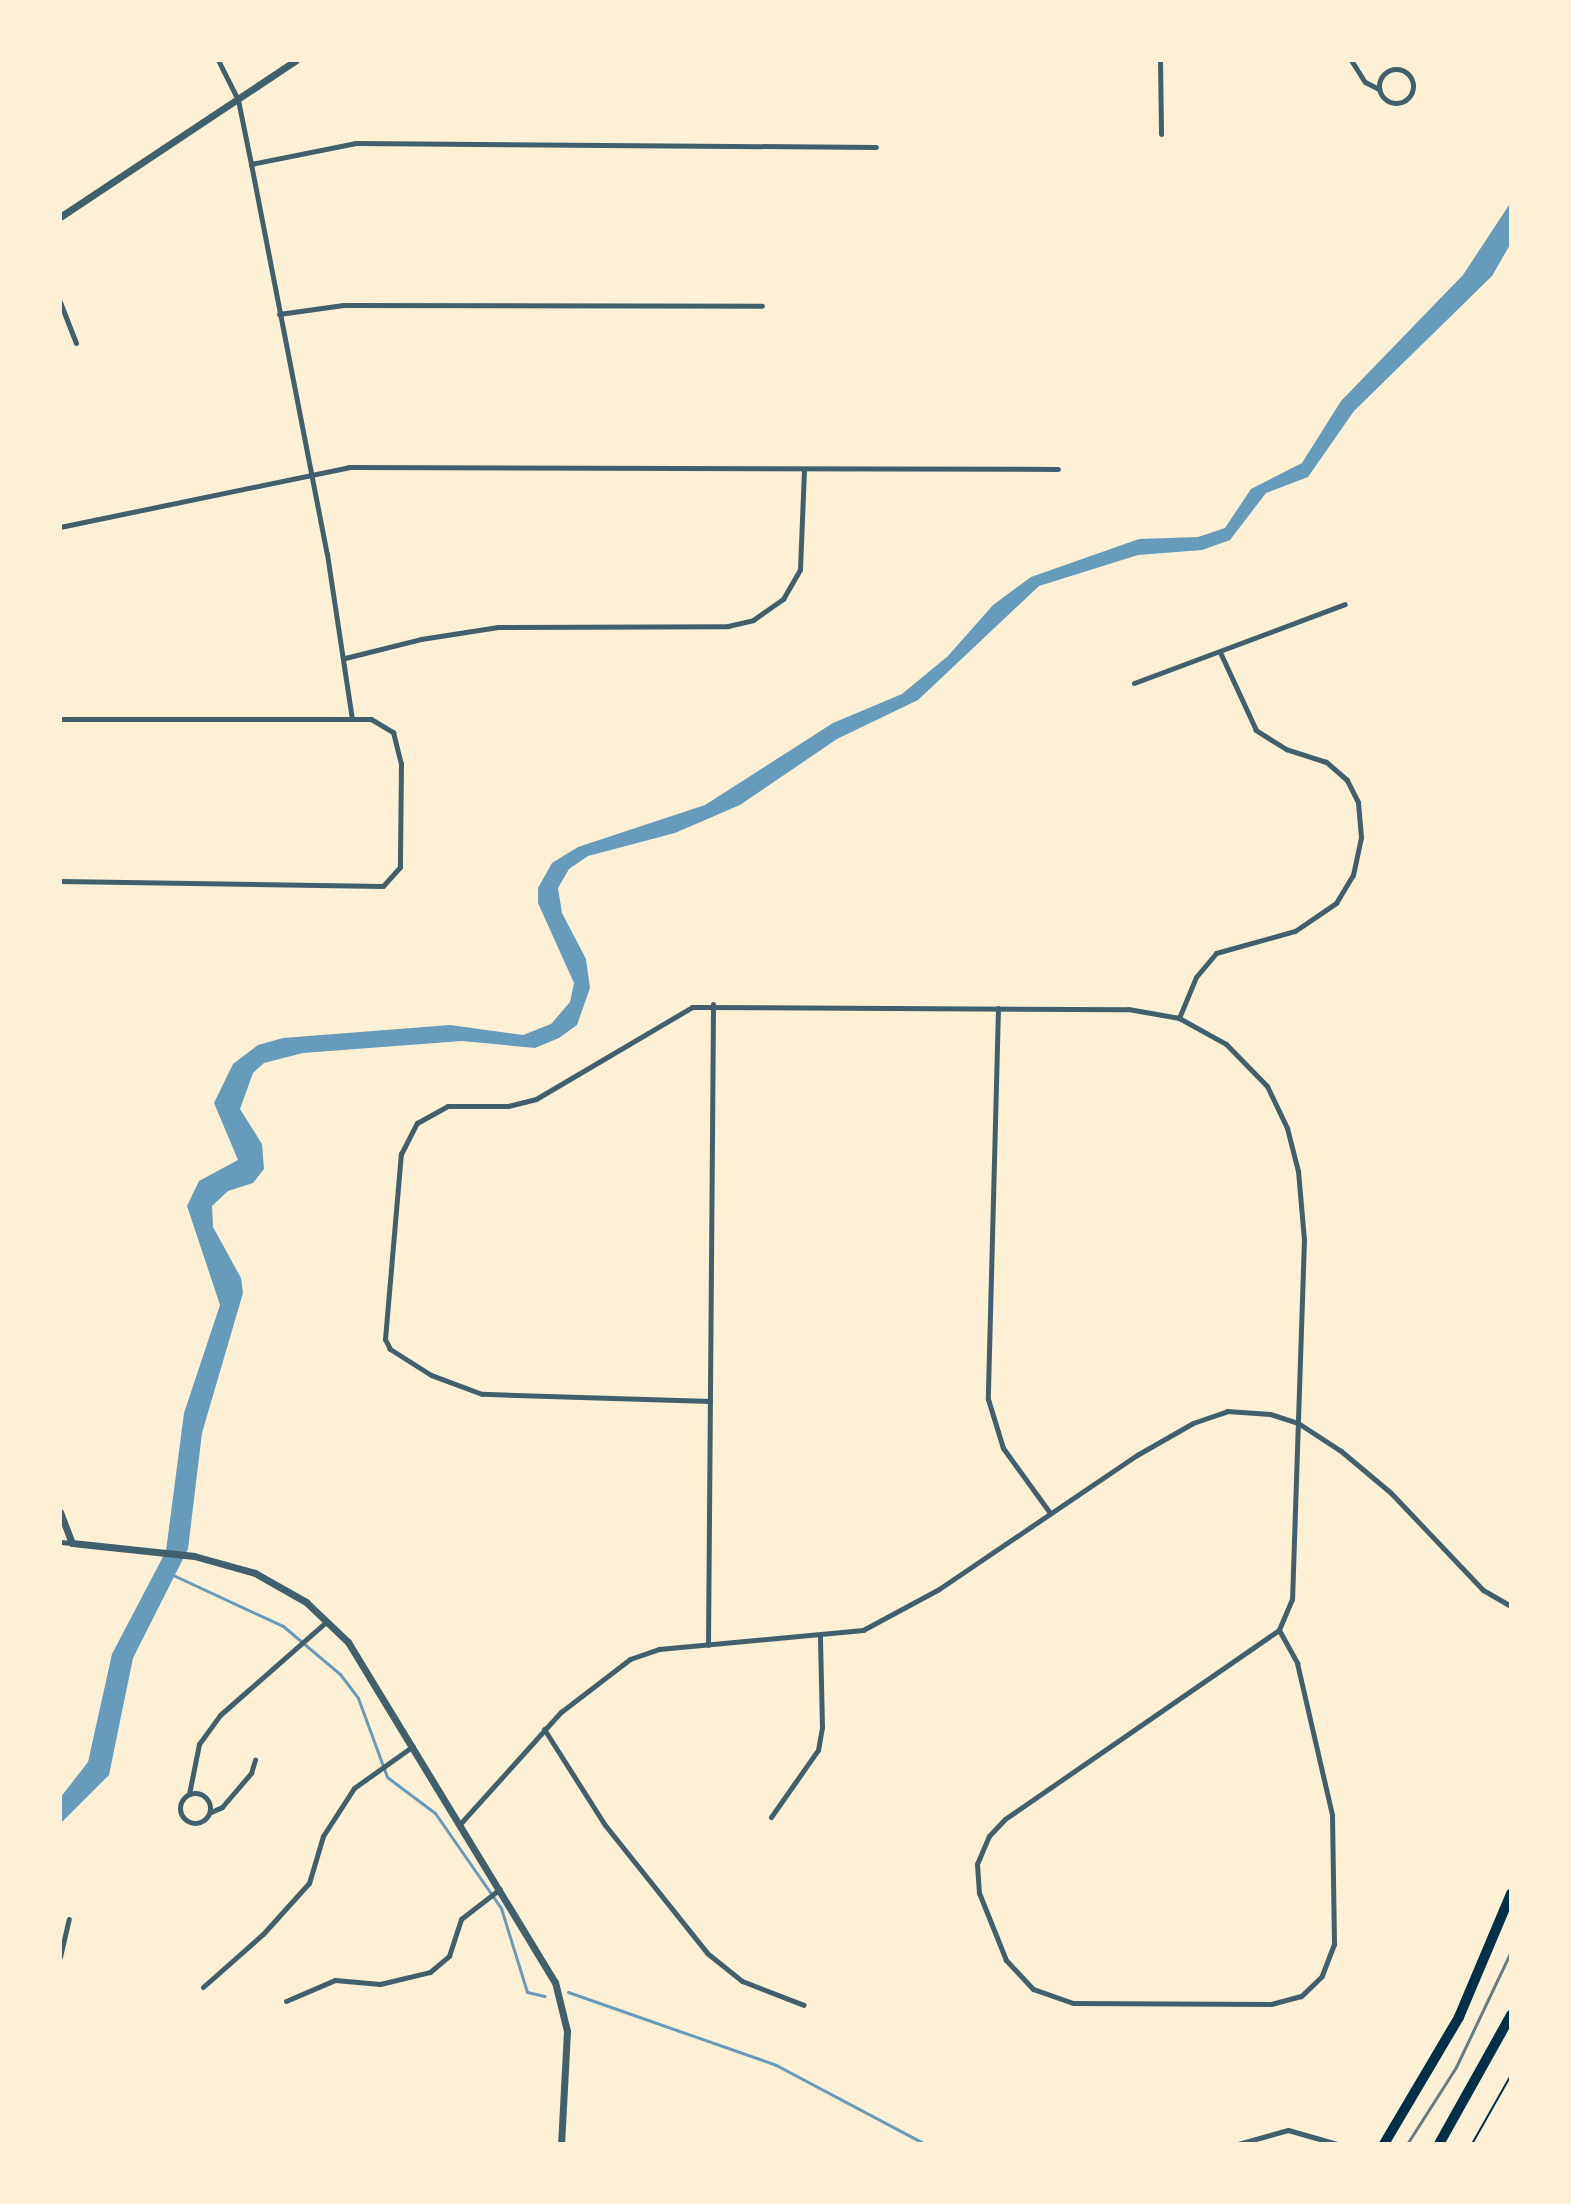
<!DOCTYPE html>
<style>
body{margin:0}
#map{position:relative;width:1571px;height:2204px;overflow:hidden;background:#fdf0d5;font-family:Signika,sans-serif}
div>[style]{position:absolute}
[style*='--x']{left:calc(var(--x)*1px);top:calc(var(--y)*1px);width:calc(var(--w)*1px);rotate:calc(var(--a)*1deg)}
.water>*{inset:0;background:#669bbc}
.stream>*{height:3px;margin:-1.5px;padding:0 1.5px;transform-origin:1.5px;border-radius:1.5px;background:#669bbc}
.path>*{height:2px;margin:-1px;padding:0 1px;transform-origin:1px;border-radius:1px;background:#003049}
.minor>*{height:5px;margin:-2.5px;padding:0 2.5px;transform-origin:2.5px;border-radius:2.5px;background:#3f606c}
.minor>.ring{margin:-2.5px;padding:0;box-sizing:content-box;background:none;border:5px solid #3f606c;border-radius:50%}
.tertiary>*{height:7px;margin:-3.5px;padding:0 3.5px;transform-origin:3.5px;border-radius:3.5px;background:#3f606c}
.motorway>*{height:10px;margin:-5px;padding:0 5px;transform-origin:5px;border-radius:5px;background:#003049}
.rail>*{height:3px;margin:-1.5px;padding:0 1.5px;transform-origin:1.5px;border-radius:1.5px;background:#657d81}
span{translate:-50% -50%;white-space:nowrap;text-align:center;line-height:1.15;-webkit-text-stroke:6px #fdf0d5;paint-order:stroke}
.frame{position:absolute;inset:0;border:62px solid #fdf0d5;pointer-events:none}
</style>
<div id="map">
<div class="water">
<div style="clip-path:polygon(1511px 202px,1511px 243px,1492px 276px,1354px 411px,1308px 477px,1266px 493px,1230px 540px,1202px 550px,1138px 555px,1039px 586px,918px 700px,837px 739px,740px 805px,675px 833px,588px 856px,569px 869px,558px 888px,562px 913px,586px 959px,590px 988px,577px 1025px,559px 1038px,535px 1048px,462px 1041px,303px 1053px,264px 1063px,253px 1073px,240px 1109px,262px 1144px,264px 1169px,253px 1183px,228px 1191px,212px 1206px,213px 1227px,241px 1278px,243px 1293px,202px 1433px,188px 1549px,133px 1658px,109px 1775px,60px 1824px,60px 1798px,88px 1762px,112px 1654px,166px 1551px,184px 1413px,220px 1305px,187px 1206px,199px 1181px,238px 1160px,214px 1103px,233px 1064px,258px 1045px,283px 1038px,450px 1025px,523px 1035px,551px 1024px,570px 1002px,574px 983px,538px 903px,538px 888px,552px 863px,578px 847px,705px 805px,833px 723px,902px 694px,948px 656px,993px 605px,1031px 577px,1139px 539px,1198px 537px,1225px 528px,1251px 489px,1302px 463px,1341px 401px,1463px 275px)"></div>
</div>
<div class="stream">
<div style="--x:173;--y:1575;--w:121;--a:24.9"></div>
<div style="--x:283;--y:1626;--w:75;--a:40.1"></div>
<div style="--x:340;--y:1674;--w:30;--a:53"></div>
<div style="--x:358;--y:1698;--w:84;--a:69.8"></div>
<div style="--x:387;--y:1777;--w:60;--a:36.9"></div>
<div style="--x:435;--y:1813;--w:116;--a:55.2"></div>
<div style="--x:501;--y:1908;--w:88;--a:72.8"></div>
<div style="--x:527;--y:1992;--w:18;--a:13"></div>
<div style="--x:568;--y:1992;--w:220;--a:19.3"></div>
<div style="--x:776;--y:2065;--w:169;--a:27.9"></div>
</div>
<div class="path">
<div style="--x:1472;--y:2144;--w:79;--a:-60.5"></div>
</div>
<div class="minor">
<div style="--x:218;--y:60;--w:45;--a:63.4"></div>
<div style="--x:238;--y:100;--w:65;--a:78.5"></div>
<div style="--x:251;--y:164;--w:397;--a:79"></div>
<div style="--x:327;--y:554;--w:167;--a:81.4"></div>
<div style="--x:1160;--y:60;--w:74;--a:89.2"></div>
<div style="--x:1351;--y:60;--w:26;--a:58"></div>
<div style="--x:1365;--y:82;--w:16;--a:27"></div>
<div class="ring" style="left:1379px;top:69px;width:29px;height:29px"></div>
<div style="--x:251;--y:164;--w:107;--a:-11.3"></div>
<div style="--x:356;--y:143;--w:520;--a:0.44"></div>
<div style="--x:60;--y:302;--w:44;--a:68.7"></div>
<div style="--x:279;--y:314;--w:65;--a:-8"></div>
<div style="--x:343;--y:305;--w:419;--a:0.1"></div>
<div style="--x:60;--y:527;--w:295;--a:-11.7"></div>
<div style="--x:349;--y:467;--w:709;--a:0.16"></div>
<div style="--x:345;--y:658;--w:78;--a:-14"></div>
<div style="--x:421;--y:639;--w:78;--a:-8.9"></div>
<div style="--x:498;--y:627;--w:230;--a:-0.2"></div>
<div style="--x:728;--y:626;--w:26;--a:-13"></div>
<div style="--x:753;--y:620;--w:37;--a:-35"></div>
<div style="--x:783;--y:599;--w:34;--a:-60"></div>
<div style="--x:800;--y:569;--w:100;--a:-87.7"></div>
<div style="--x:1134;--y:683;--w:225;--a:-20.5"></div>
<div style="--x:60;--y:719;--w:311;--a:0"></div>
<div style="--x:371;--y:719;--w:26;--a:31"></div>
<div style="--x:393;--y:732;--w:32;--a:76"></div>
<div style="--x:401;--y:763;--w:104;--a:90.6"></div>
<div style="--x:400;--y:867;--w:25;--a:132"></div>
<div style="--x:383;--y:886;--w:323;--a:-179.1"></div>
<div style="--x:998;--y:1008;--w:391;--a:91.5"></div>
<div style="--x:988;--y:1399;--w:51;--a:73"></div>
<div style="--x:1003;--y:1448;--w:80;--a:54.1"></div>
<div style="--x:1179;--y:1018;--w:44;--a:-67.5"></div>
<div style="--x:1196;--y:977;--w:31;--a:-50"></div>
<div style="--x:1216;--y:953;--w:82;--a:-15.6"></div>
<div style="--x:1295;--y:931;--w:50;--a:-34.3"></div>
<div style="--x:1336;--y:903;--w:33;--a:-59"></div>
<div style="--x:1353;--y:875;--w:39;--a:-78"></div>
<div style="--x:1361;--y:837;--w:35;--a:-95"></div>
<div style="--x:1358;--y:802;--w:25;--a:-117"></div>
<div style="--x:1347;--y:780;--w:28;--a:-139"></div>
<div style="--x:1326;--y:762;--w:42;--a:-162"></div>
<div style="--x:1286;--y:749;--w:36;--a:-148"></div>
<div style="--x:1256;--y:730;--w:86;--a:-114.8"></div>
<div style="--x:710;--y:1401;--w:228;--a:-178.2"></div>
<div style="--x:482;--y:1394;--w:54;--a:-159.6"></div>
<div style="--x:431;--y:1375;--w:49;--a:-147.6"></div>
<div style="--x:390;--y:1349;--w:11;--a:-117"></div>
<div style="--x:385;--y:1339;--w:186;--a:-85.1"></div>
<div style="--x:401;--y:1154;--w:35;--a:-63"></div>
<div style="--x:417;--y:1123;--w:35;--a:-29"></div>
<div style="--x:448;--y:1106;--w:60;--a:0"></div>
<div style="--x:508;--y:1106;--w:29;--a:-14"></div>
<div style="--x:536;--y:1099;--w:181;--a:-30.5"></div>
<div style="--x:692;--y:1007;--w:436;--a:0.3"></div>
<div style="--x:1128;--y:1009;--w:52;--a:10"></div>
<div style="--x:1179;--y:1018;--w:54;--a:29"></div>
<div style="--x:1226;--y:1044;--w:59;--a:45.7"></div>
<div style="--x:1267;--y:1086;--w:47;--a:64.5"></div>
<div style="--x:1287;--y:1128;--w:44;--a:75.7"></div>
<div style="--x:1298;--y:1171;--w:68;--a:85"></div>
<div style="--x:1304;--y:1239;--w:360;--a:91.9"></div>
<div style="--x:1292;--y:1599;--w:34;--a:113"></div>
<div style="--x:60;--y:1542;--w:12;--a:5"></div>
<div style="--x:1279;--y:1630;--w:38;--a:61"></div>
<div style="--x:1297;--y:1663;--w:156;--a:77"></div>
<div style="--x:1332;--y:1815;--w:129;--a:89.1"></div>
<div style="--x:1334;--y:1944;--w:34;--a:111"></div>
<div style="--x:1322;--y:1976;--w:29;--a:136"></div>
<div style="--x:1301;--y:1996;--w:31;--a:165"></div>
<div style="--x:1271;--y:2004;--w:198;--a:-179.7"></div>
<div style="--x:1073;--y:2003;--w:42;--a:-160.7"></div>
<div style="--x:1033;--y:1989;--w:40;--a:-133"></div>
<div style="--x:1006;--y:1960;--w:72;--a:-111.9"></div>
<div style="--x:979;--y:1893;--w:29;--a:-94"></div>
<div style="--x:977;--y:1864;--w:30;--a:-67"></div>
<div style="--x:989;--y:1836;--w:23;--a:-47"></div>
<div style="--x:1005;--y:1819;--w:333;--a:-34.6"></div>
<div style="--x:708;--y:1645;--w:641;--a:-89.55"></div>
<div style="--x:544;--y:1729;--w:114;--a:57.6"></div>
<div style="--x:605;--y:1825;--w:164;--a:51.4"></div>
<div style="--x:707;--y:1953;--w:45;--a:38.7"></div>
<div style="--x:742;--y:1981;--w:66;--a:21.2"></div>
<div class="ring" style="left:180px;top:1793px;width:25px;height:25px"></div>
<div style="--x:189;--y:1794;--w:51;--a:-78.7"></div>
<div style="--x:199;--y:1744;--w:36;--a:-54"></div>
<div style="--x:220;--y:1715;--w:142;--a:-41.3"></div>
<div style="--x:211;--y:1812;--w:12;--a:-24"></div>
<div style="--x:222;--y:1807;--w:45;--a:-49.5"></div>
<div style="--x:251;--y:1773;--w:14;--a:-73"></div>
<div style="--x:771;--y:1817;--w:82;--a:-55"></div>
<div style="--x:818;--y:1750;--w:23;--a:-80"></div>
<div style="--x:822;--y:1727;--w:90;--a:-91.3"></div>
<div style="--x:460;--y:1824;--w:151;--a:-48"></div>
<div style="--x:561;--y:1712;--w:87;--a:-37.5"></div>
<div style="--x:630;--y:1659;--w:31;--a:-19"></div>
<div style="--x:659;--y:1649;--w:205;--a:-5.3"></div>
<div style="--x:863;--y:1630;--w:86;--a:-28.3"></div>
<div style="--x:939;--y:1589;--w:239;--a:-34.1"></div>
<div style="--x:1137;--y:1455;--w:64;--a:-29.7"></div>
<div style="--x:1193;--y:1423;--w:36;--a:-19"></div>
<div style="--x:1227;--y:1411;--w:43;--a:4"></div>
<div style="--x:1270;--y:1414;--w:29;--a:18"></div>
<div style="--x:1298;--y:1423;--w:51;--a:33.1"></div>
<div style="--x:1341;--y:1451;--w:65;--a:40"></div>
<div style="--x:1391;--y:1493;--w:134;--a:46.5"></div>
<div style="--x:1483;--y:1590;--w:32;--a:30"></div>
<div style="--x:60;--y:1957;--w:39;--a:-77"></div>
<div style="--x:203;--y:1987;--w:80;--a:-41.5"></div>
<div style="--x:263;--y:1934;--w:69;--a:-48"></div>
<div style="--x:309;--y:1883;--w:49;--a:-73.4"></div>
<div style="--x:323;--y:1836;--w:57;--a:-57.1"></div>
<div style="--x:354;--y:1788;--w:72;--a:-35.4"></div>
<div style="--x:286;--y:2001;--w:53;--a:-23.2"></div>
<div style="--x:335;--y:1980;--w:45;--a:5.1"></div>
<div style="--x:380;--y:1984;--w:51;--a:-13.5"></div>
<div style="--x:430;--y:1972;--w:25;--a:-40"></div>
<div style="--x:449;--y:1956;--w:39;--a:-72"></div>
<div style="--x:461;--y:1919;--w:49;--a:-37.6"></div>
<div style="--x:1238;--y:2144;--w:52;--a:-15.6"></div>
<div style="--x:1288;--y:2130;--w:51;--a:15.9"></div>
</div>
<div class="tertiary">
<div style="--x:60;--y:217;--w:283;--a:-33.6"></div>
<div style="--x:60;--y:1512;--w:33;--a:69"></div>
<div style="--x:72;--y:1543;--w:123;--a:6.1"></div>
<div style="--x:194;--y:1556;--w:63;--a:15.6"></div>
<div style="--x:255;--y:1573;--w:59;--a:29.6"></div>
<div style="--x:306;--y:1602;--w:58;--a:43.6"></div>
<div style="--x:348;--y:1642;--w:398;--a:58.7"></div>
<div style="--x:555;--y:1982;--w:50;--a:76.2"></div>
<div style="--x:567;--y:2031;--w:113;--a:93"></div>
</div>
<div class="motorway">
<div style="--x:1384;--y:2144;--w:147;--a:-59.4"></div>
<div style="--x:1459;--y:2017;--w:134;--a:-67.1"></div>
<div style="--x:1439;--y:2144;--w:148;--a:-60.8"></div>
</div>
<div class="rail">
<div style="--x:1407;--y:2144;--w:91;--a:-57.5"></div>
<div style="--x:1456;--y:2067;--w:128;--a:-64.6"></div>
</div>
<div class="frame"></div>
</div>
